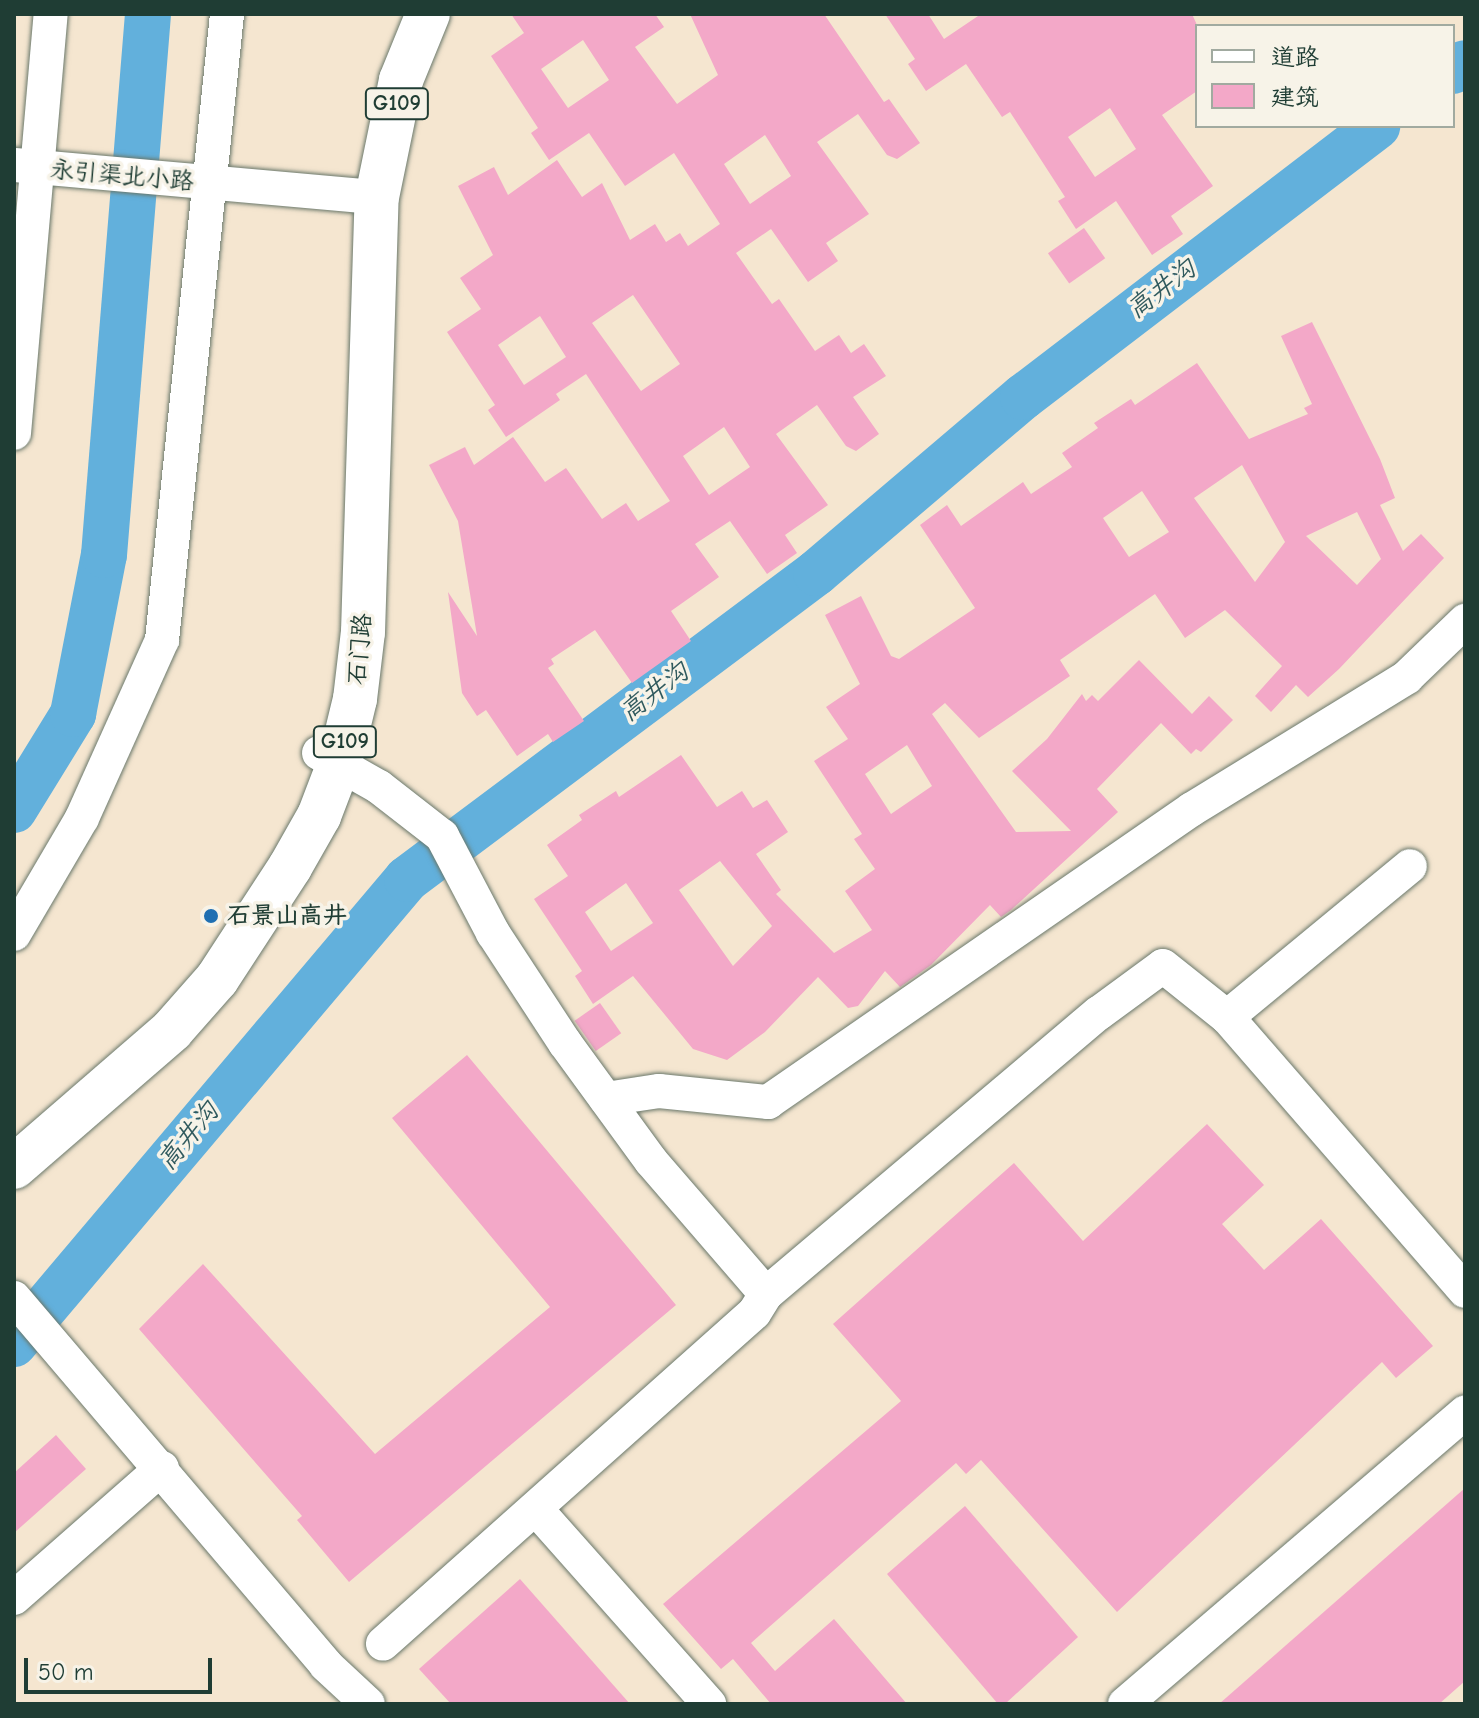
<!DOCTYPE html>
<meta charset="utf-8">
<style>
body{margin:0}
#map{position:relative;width:1479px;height:1718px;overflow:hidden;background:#f5e6d0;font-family:"Comic Neue","LXGW WenKai TC",sans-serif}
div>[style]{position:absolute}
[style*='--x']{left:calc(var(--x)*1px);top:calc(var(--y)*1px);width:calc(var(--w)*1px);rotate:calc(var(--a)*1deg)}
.river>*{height:46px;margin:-23px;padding:0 23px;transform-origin:23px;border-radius:23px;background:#62b0dc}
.building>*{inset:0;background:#f3a8c8;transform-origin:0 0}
.roads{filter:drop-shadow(0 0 2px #6a786b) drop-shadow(0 0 2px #6a786b)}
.minor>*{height:34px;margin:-17px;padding:0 17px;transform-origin:17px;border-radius:17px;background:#fff}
.highway>*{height:44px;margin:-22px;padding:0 22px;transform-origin:22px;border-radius:22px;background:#fff}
.dots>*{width:22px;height:22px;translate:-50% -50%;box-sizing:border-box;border:4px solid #f7f3e8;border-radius:50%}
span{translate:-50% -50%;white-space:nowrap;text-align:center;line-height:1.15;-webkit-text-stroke:7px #f7f3e8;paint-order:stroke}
.shield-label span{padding:2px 6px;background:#f7f3e8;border:2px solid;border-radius:6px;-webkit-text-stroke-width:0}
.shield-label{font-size:22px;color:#1f3d34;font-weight:700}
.street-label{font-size:24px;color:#1f3d34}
.poi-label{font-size:24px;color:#1f3d34;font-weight:700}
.left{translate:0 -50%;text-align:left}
.water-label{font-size:26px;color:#305a5e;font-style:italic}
.frame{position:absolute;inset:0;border:16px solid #1f3d34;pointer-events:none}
.legend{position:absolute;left:1195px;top:24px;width:260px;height:104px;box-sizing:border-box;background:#f7f3e8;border:2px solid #a1aaa0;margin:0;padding:10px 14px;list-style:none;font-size:24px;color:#1f3d34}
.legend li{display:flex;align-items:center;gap:16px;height:40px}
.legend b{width:40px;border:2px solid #a1aaa0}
.scale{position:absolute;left:24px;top:1658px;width:188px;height:36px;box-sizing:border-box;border:4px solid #1f3d34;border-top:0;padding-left:10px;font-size:24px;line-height:28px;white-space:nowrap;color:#1f3d34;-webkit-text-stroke:6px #f7f3e8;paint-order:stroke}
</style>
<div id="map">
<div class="river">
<div style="--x:1453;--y:71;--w:14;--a:-34"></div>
<div style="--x:14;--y:810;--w:113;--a:-58.4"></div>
<div style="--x:73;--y:714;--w:162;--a:-79"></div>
<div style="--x:104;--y:555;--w:543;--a:-85.35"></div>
<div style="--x:14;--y:1344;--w:609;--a:-49.8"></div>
<div style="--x:407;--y:879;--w:511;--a:-36.8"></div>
<div style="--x:816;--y:573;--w:272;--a:-40.4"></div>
<div style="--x:1023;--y:397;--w:446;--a:-37.4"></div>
</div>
<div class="building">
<div style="clip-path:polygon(evenodd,511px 14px,655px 14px,664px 27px,635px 47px,677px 104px,718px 75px,690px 14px,824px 14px,884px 102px,889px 99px,920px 143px,897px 159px,887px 155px,858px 114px,817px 142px,869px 214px,826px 243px,838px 261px,808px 282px,771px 229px,736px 253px,772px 304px,779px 299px,815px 351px,839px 335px,851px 353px,864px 344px,886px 376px,853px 397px,879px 434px,856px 451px,846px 446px,817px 405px,776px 434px,828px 505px,785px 535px,797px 553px,767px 574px,730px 521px,695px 544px,719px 577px,671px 611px,691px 641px,632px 683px,595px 630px,551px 659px,554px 664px,548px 668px,584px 721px,553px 742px,548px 734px,517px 756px,486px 710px,477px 716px,462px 693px,448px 592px,477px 636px,458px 521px,429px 465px,465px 447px,474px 465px,513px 437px,545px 482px,566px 468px,602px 519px,626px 503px,638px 521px,670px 501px,586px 374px,556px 394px,560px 400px,506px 437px,488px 410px,495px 405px,447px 332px,481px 309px,460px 278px,493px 255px,458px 186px,494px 167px,508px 195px,557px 160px,582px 197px,602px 183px,630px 240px,655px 224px,666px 242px,680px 233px,688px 246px,720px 224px,674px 153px,625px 186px,589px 133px,549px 160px,531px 133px,538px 128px,491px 56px,524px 33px,511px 14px,583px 40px,609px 80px,568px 108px,541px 69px,583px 40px,511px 14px,765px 135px,791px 176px,750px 204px,724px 164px,765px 135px,511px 14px,633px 295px,680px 364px,641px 391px,592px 323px,633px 295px,511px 14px,540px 316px,566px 357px,524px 385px,498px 345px,540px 316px,511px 14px,724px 427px,750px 467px,709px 495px,683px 456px,724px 427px)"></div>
<div style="clip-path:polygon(evenodd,885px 14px,928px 14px,944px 39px,981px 14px,1192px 14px,1197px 25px,1197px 91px,1162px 115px,1213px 186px,1171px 216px,1183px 234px,1152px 255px,1116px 201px,1076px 229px,1058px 201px,1065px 197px,1010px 112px,1002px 117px,966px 64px,926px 91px,908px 64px,915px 59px,885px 14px,1110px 108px,1136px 149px,1095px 177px,1068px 137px,1110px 108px)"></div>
<div style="left:1084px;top:228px;width:37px;height:44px;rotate:55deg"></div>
<div style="clip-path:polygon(evenodd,1312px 322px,1380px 459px,1395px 498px,1380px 505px,1403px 551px,1421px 534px,1444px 558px,1339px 669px,1308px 697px,1296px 685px,1271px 712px,1255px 696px,1282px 666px,1225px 610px,1185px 638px,1155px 594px,1060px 660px,1070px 676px,979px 738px,945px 703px,932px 714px,1016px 832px,1071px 831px,1012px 771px,1047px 739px,1082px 694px,1086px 701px,1092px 695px,1098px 701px,1139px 660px,1192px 714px,1209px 696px,1233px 720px,1201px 752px,1196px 749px,1191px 754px,1161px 723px,1097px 789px,1118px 812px,1011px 910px,1001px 917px,990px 905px,931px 965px,900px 987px,885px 971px,858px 1006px,848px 1008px,818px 977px,765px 1032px,727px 1060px,693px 1049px,633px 976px,593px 1004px,575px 976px,582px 971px,534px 899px,568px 876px,547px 845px,582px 820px,579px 815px,616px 791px,619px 797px,681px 755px,717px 807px,742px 791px,753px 808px,767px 800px,788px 832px,756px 854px,781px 890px,776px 894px,834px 953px,872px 930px,845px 891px,875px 869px,854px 839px,862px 834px,814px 761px,848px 739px,826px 707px,860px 684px,825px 615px,861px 596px,891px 656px,899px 659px,975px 608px,920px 525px,947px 505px,961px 526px,1023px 482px,1031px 494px,1072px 467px,1062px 453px,1098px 428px,1094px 423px,1131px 399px,1135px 405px,1197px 363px,1249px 439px,1308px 414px,1304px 408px,1312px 404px,1281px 336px,1312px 322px,1242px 465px,1285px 542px,1255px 582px,1194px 498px,1242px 465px,1312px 322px,1142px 491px,1169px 532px,1129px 557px,1103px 518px,1142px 491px,1312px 322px,1357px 512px,1381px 559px,1357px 585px,1306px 536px,1357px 512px,1312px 322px,907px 745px,932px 786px,891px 814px,865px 774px,907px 745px,1312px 322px,720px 861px,772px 926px,733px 966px,679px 890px,720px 861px,1312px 322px,626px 883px,653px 923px,611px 951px,585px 912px,626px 883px)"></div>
<div style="left:600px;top:1003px;width:37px;height:31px;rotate:55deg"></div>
<div style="clip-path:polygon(467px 1055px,676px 1305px,349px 1582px,297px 1520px,302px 1516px,139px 1329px,203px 1264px,375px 1454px,550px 1307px,392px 1118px)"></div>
<div style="clip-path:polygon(1207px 1124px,1264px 1185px,1222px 1224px,1264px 1270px,1321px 1219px,1433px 1346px,1396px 1378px,1382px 1362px,1117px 1612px,981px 1460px,966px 1474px,956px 1463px,751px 1643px,775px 1671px,834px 1619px,907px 1704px,771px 1704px,733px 1659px,721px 1669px,663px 1604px,901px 1401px,833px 1324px,1014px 1163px,1083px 1241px)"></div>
<div style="clip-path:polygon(56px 1435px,86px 1469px,14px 1533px,14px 1473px)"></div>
<div style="clip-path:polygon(1465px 1488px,1465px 1681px,1439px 1704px,1219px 1704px)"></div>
<div style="clip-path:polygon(965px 1506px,1078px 1637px,1005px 1704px,998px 1704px,887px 1574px)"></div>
<div style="clip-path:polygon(520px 1579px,630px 1704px,451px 1704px,419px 1669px)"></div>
</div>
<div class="roads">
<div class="minor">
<div style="--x:15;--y:165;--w:363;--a:5.1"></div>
<div style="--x:14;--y:433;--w:421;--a:-85"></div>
<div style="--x:319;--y:753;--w:69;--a:29.5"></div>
<div style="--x:379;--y:787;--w:80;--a:37.9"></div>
<div style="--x:442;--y:836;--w:110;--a:62.3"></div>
<div style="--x:493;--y:933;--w:131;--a:56.8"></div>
<div style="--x:565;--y:1043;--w:146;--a:53.9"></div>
<div style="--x:651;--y:1161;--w:176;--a:49.2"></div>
<div style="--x:766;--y:1294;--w:22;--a:122"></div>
<div style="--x:754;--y:1313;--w:497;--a:138.3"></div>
<div style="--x:14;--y:934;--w:134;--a:-59.6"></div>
<div style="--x:82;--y:818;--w:195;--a:-65.8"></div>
<div style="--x:162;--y:640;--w:629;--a:-84.07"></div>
<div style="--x:1227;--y:1017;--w:237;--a:-39.5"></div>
<div style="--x:606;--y:1099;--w:54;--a:-8.6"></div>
<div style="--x:659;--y:1091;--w:110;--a:5.8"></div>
<div style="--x:768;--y:1102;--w:515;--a:-34.65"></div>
<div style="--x:1192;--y:809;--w:252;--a:-31.5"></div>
<div style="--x:1407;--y:677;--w:81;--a:-44"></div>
<div style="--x:766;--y:1294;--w:436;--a:-40.2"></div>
<div style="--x:1099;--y:1013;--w:79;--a:-36.3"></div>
<div style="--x:1163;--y:966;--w:82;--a:38.6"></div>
<div style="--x:1227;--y:1017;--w:363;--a:49"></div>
<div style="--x:14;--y:1298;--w:482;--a:49.6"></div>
<div style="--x:326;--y:1665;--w:57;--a:42.9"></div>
<div style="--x:536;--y:1509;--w:261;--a:48.4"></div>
<div style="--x:14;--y:1598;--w:197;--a:-41.3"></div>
<div style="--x:1125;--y:1704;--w:448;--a:-40.6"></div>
</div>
<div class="highway">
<div style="--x:14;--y:1167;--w:209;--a:-40.9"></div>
<div style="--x:172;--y:1030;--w:68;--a:-48.6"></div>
<div style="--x:217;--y:979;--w:134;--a:-56.9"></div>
<div style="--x:290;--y:867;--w:59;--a:-60.4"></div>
<div style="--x:319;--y:816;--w:59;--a:-69.1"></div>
<div style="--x:340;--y:761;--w:64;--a:-76.4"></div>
<div style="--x:355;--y:699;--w:67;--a:-83.2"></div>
<div style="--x:363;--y:632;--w:435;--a:-88.2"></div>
<div style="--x:377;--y:197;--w:119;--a:-78.4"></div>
<div style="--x:401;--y:80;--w:71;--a:-67.8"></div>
</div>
</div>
<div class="dots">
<div style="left:211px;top:916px;background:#1f6fb2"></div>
</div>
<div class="shield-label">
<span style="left:397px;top:104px">G109</span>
<span style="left:345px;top:742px">G109</span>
</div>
<div class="street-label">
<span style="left:122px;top:176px;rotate:5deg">永引渠北小路</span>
<span style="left:360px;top:649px;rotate:-85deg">石门路</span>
</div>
<div class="poi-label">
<span class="left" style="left:227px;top:916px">石景山高井</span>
</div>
<div class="water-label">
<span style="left:1162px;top:290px;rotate:-37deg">高井沟</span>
<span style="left:655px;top:693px;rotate:-37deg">高井沟</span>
<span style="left:189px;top:1137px;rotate:-50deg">高井沟</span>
</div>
<div class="frame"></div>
<ul class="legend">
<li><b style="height:10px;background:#fff"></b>道路</li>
<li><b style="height:22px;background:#f3a8c8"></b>建筑</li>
</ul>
<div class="scale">50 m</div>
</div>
